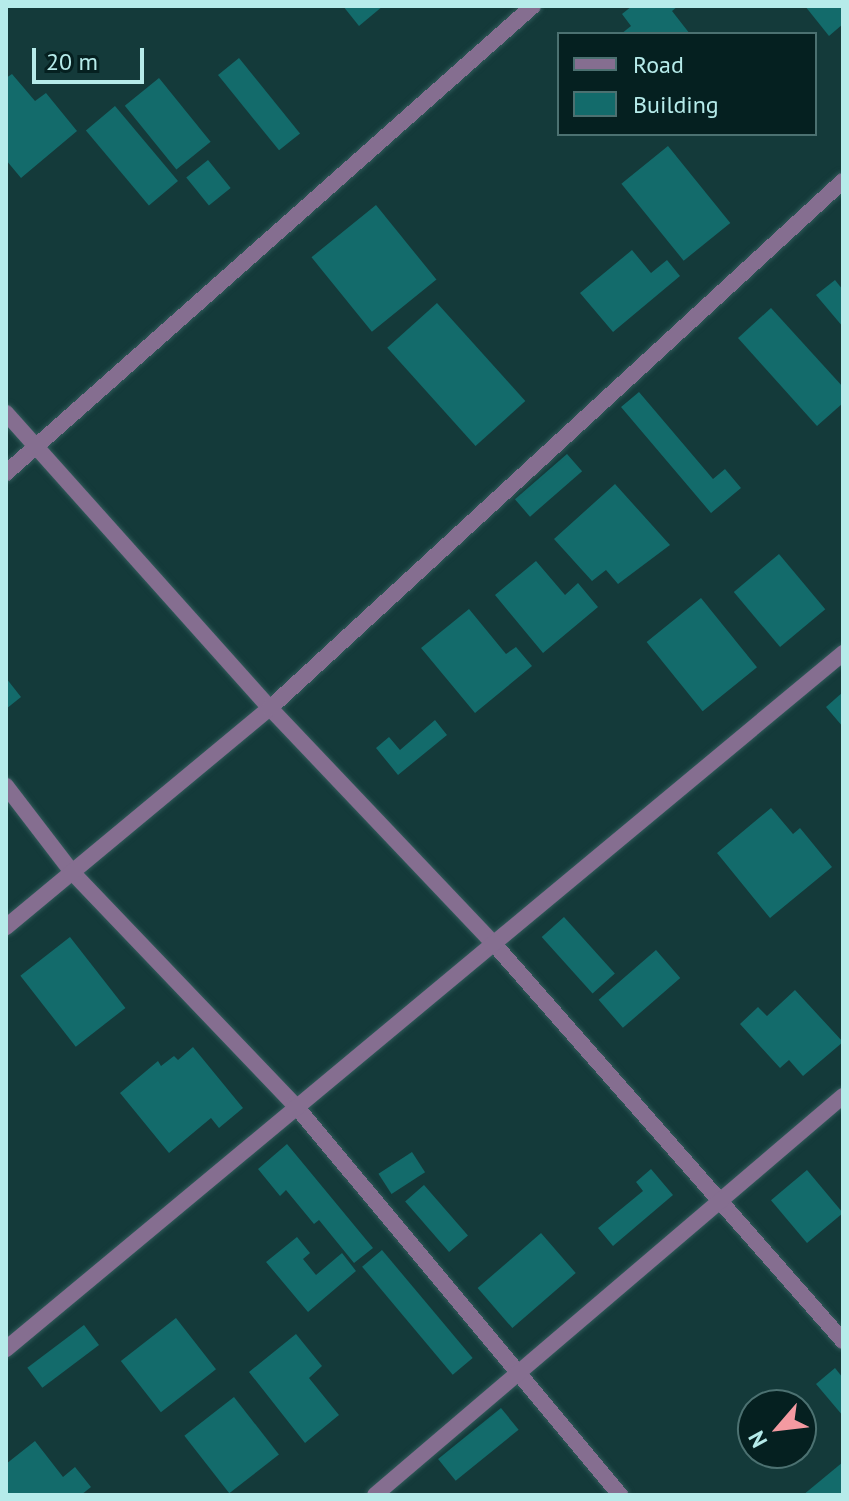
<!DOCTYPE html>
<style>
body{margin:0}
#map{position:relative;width:849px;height:1501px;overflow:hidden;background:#143a3a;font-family:"PT Sans",sans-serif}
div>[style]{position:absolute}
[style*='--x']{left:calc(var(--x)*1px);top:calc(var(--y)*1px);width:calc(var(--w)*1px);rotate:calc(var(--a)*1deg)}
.building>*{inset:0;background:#136b6b;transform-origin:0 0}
.roads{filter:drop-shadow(0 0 2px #315a5a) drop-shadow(0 0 2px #315a5a)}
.minor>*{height:16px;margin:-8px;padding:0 8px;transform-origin:8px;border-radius:8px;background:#856e90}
span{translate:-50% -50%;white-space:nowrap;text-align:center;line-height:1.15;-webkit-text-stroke:6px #052020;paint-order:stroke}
.frame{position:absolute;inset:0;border:8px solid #b6ebea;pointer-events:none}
.legend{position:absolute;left:557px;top:32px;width:260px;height:104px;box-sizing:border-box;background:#052020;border:2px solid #4c7171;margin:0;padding:10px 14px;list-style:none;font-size:24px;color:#b6ebea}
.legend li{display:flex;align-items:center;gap:16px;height:40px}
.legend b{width:40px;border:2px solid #4c7171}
.north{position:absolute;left:737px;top:1389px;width:80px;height:80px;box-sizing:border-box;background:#052020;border:2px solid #4c7171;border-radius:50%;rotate:242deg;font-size:22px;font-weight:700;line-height:32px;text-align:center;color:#b6ebea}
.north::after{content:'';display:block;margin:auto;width:28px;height:36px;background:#f49aa1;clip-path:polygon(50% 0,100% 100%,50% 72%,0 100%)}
.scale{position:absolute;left:32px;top:48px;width:112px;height:36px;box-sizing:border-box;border:4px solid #b6ebea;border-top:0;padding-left:10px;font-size:24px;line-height:28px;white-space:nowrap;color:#b6ebea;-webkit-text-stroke:6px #052020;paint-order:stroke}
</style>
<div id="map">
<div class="building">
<div style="clip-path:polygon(343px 6px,383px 6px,359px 26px)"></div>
<div style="clip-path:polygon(632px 6px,678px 6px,672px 11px,690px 34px,621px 34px,631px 26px,622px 14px)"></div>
<div style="clip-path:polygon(805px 6px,843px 6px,843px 24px,829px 36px)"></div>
<div style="left:239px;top:58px;width:97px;height:27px;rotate:51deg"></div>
<div style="clip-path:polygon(12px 74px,35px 101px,46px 93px,77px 131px,21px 178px,6px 160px,6px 78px)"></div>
<div style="left:159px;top:78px;width:82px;height:44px;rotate:51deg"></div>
<div style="left:115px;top:106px;width:98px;height:38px;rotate:50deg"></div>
<div style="left:668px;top:146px;width:99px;height:60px;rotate:51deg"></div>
<div style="left:208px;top:160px;width:36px;height:28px;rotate:51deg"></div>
<div style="left:376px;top:205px;width:96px;height:83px;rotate:51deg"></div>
<div style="clip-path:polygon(632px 250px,651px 273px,667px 260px,680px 276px,613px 332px,580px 293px)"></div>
<div style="clip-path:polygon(835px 280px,843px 290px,843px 327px,816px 295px)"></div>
<div style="left:437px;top:303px;width:132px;height:67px;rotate:48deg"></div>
<div style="clip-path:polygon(771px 308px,843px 387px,843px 403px,817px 426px,738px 338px)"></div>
<div style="clip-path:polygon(639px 392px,713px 479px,725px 469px,741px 488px,711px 513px,621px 407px)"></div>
<div style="left:567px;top:454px;width:23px;height:69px;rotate:49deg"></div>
<div style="clip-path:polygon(615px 484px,670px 545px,618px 584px,606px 570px,592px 581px,554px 539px)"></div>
<div style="left:779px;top:554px;width:72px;height:59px;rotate:50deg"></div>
<div style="clip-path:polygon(536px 561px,565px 595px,578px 583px,598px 607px,543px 653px,495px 595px)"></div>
<div style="left:701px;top:598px;width:89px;height:70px;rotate:51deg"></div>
<div style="clip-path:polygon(469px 609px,506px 654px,516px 647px,532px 666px,475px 713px,421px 648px)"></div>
<div style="clip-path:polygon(6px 678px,21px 697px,6px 709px)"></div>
<div style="clip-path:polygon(843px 692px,843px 727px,826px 707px)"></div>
<div style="clip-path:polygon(435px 720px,447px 735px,398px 775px,376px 748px,389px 737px,400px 750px)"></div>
<div style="clip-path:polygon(771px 808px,793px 834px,800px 828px,832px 867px,770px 918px,717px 853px)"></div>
<div style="left:564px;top:917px;width:76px;height:30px;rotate:48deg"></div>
<div style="left:70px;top:937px;width:90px;height:63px;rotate:52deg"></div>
<div style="left:656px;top:950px;width:37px;height:76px;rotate:49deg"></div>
<div style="clip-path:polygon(795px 990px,843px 1042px,803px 1076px,789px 1060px,780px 1068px,740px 1024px,758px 1007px,767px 1016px)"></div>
<div style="clip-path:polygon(193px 1047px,243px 1108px,219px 1128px,211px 1118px,169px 1153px,120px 1093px,158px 1061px,161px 1066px,174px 1056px,178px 1060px)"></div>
<div style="clip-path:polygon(287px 1144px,373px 1248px,354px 1263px,319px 1220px,314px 1224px,286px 1190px,280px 1196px,258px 1169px)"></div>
<div style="left:412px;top:1152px;width:24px;height:40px;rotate:57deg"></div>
<div style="clip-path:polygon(651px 1169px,673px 1195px,613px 1246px,598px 1228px,643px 1191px,636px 1182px)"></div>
<div style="left:807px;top:1170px;width:56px;height:47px;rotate:50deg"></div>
<div style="left:424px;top:1185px;width:67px;height:25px;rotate:49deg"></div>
<div style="left:541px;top:1233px;width:53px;height:84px;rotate:49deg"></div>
<div style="clip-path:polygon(297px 1237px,310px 1253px,303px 1259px,316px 1275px,342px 1253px,356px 1271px,308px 1312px,266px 1262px)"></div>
<div style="left:382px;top:1250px;width:141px;height:26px;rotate:50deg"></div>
<div style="left:176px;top:1318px;width:65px;height:70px;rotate:52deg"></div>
<div style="left:84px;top:1325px;width:25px;height:71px;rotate:53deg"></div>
<div style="clip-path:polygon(296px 1334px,322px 1366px,309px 1378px,339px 1415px,305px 1443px,249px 1372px)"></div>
<div style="clip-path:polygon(835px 1368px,843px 1378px,843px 1416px,816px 1384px)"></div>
<div style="left:234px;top:1397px;width:73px;height:63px;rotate:52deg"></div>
<div style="left:501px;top:1408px;width:28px;height:81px;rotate:51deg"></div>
<div style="clip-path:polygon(35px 1441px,63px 1477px,75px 1467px,91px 1487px,81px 1495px,6px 1495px,6px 1464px)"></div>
<div style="clip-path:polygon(843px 1462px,843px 1495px,803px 1495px)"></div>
</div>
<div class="roads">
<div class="minor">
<div style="--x:6;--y:413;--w:396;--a:48.2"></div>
<div style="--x:270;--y:708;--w:327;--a:46.5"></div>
<div style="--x:495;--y:945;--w:527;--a:48.69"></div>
<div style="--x:6;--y:473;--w:704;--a:-41.55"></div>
<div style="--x:6;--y:786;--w:108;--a:52.5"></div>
<div style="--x:72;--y:872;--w:323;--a:46.3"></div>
<div style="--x:295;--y:1105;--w:508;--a:50.19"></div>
<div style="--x:6;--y:927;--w:343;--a:-39.7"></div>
<div style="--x:270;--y:708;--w:778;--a:-42.61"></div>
<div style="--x:6;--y:1349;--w:1089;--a:-39.74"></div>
<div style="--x:375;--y:1495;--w:615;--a:-40.45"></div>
</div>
</div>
<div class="frame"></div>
<ul class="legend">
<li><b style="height:10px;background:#856e90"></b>Road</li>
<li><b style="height:22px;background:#136b6b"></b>Building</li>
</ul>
<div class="north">N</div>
<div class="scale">20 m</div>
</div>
